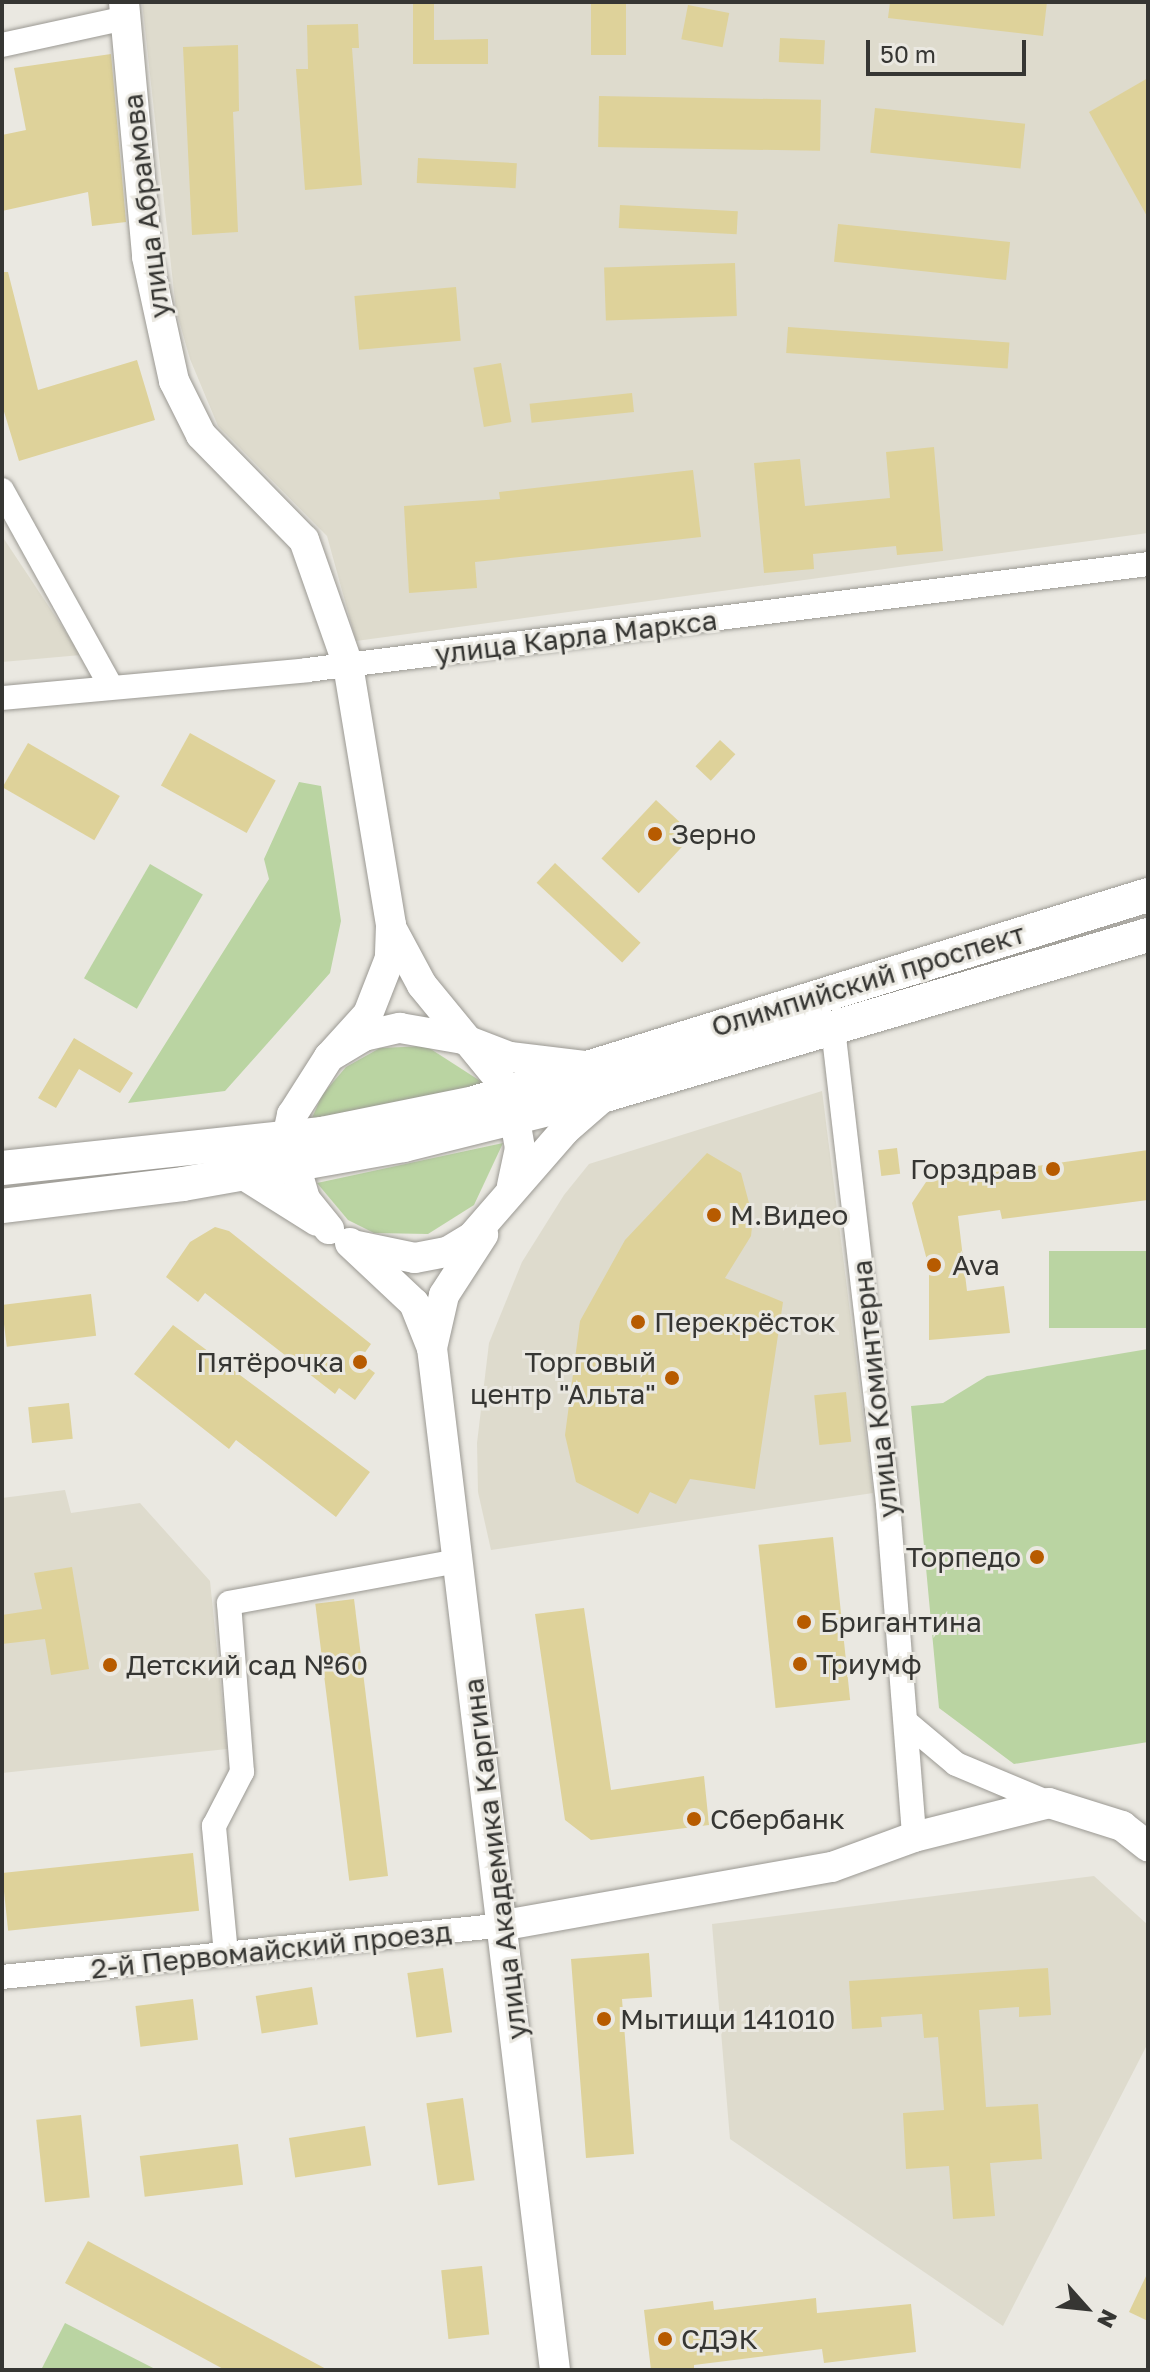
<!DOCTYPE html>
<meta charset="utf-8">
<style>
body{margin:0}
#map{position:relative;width:1150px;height:2372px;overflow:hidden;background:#eae8e1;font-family:"Golos Text",sans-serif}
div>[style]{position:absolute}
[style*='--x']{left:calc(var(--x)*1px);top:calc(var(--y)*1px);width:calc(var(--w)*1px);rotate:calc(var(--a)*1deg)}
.built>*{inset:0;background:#dedbcd}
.green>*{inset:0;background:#bad4a2;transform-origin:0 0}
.building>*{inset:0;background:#ded29a;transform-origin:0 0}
.roads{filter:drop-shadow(0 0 2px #9b9993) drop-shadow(0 0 2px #9b9993)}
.minor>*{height:24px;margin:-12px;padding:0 12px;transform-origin:12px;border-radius:12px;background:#fff}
.tertiary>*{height:30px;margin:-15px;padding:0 15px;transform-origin:15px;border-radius:15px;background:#fff}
.secondary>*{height:34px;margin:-17px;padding:0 17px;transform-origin:17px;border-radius:17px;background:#fff}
.dots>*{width:22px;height:22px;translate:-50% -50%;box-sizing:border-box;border:4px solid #eae8e1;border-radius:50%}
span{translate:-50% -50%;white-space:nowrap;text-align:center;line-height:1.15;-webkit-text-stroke:6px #eae8e1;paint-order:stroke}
.street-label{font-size:28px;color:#363633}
.poi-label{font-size:28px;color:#363633}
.left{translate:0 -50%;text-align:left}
.right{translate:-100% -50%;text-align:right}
.frame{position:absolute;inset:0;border:4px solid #363633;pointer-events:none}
.north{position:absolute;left:1046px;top:2268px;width:80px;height:80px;-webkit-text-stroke:6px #eae8e1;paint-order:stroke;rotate:117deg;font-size:22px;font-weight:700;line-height:32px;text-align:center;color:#363633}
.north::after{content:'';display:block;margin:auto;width:28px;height:36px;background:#363633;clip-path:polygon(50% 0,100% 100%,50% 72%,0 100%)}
.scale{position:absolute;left:866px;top:40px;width:160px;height:36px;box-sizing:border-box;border:4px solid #363633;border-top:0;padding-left:10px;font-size:24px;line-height:28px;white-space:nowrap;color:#363633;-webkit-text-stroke:6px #eae8e1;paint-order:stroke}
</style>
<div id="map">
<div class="built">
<div style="clip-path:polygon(142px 2px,1148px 2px,1148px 533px,356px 641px,327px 536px,218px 426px,190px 359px,176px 310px)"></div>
<div style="clip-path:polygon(2px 536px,81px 655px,2px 662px)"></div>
<div style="clip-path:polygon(822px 1091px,873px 1493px,491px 1550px,478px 1492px,477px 1443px,489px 1343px,522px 1262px,564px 1195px,589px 1164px)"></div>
<div style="clip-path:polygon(65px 1490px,71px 1513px,140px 1503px,210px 1581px,227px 1749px,2px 1773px,2px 1498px)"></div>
<div style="clip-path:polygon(1094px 1876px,1148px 1925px,1148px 2043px,1003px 2326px,730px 2139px,712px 1924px)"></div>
</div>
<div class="green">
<div style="clip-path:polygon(299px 782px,321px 786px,341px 921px,330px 973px,225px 1091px,128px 1103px,269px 879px,264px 859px)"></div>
<div style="left:150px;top:864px;width:61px;height:132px;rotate:30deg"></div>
<div style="clip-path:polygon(426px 1046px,485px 1084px,309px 1125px,322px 1095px,346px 1067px,380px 1048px)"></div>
<div style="clip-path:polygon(503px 1143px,474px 1205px,428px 1234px,374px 1233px,348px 1220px,317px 1183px)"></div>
<div style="left:1148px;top:1251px;width:77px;height:99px;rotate:90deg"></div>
<div style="clip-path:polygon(1148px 1349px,1148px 1742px,1014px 1764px,939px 1708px,911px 1406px,943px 1403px,987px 1376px)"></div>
<div style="clip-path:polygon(65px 2323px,157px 2370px,41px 2370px)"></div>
</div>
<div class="building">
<div style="clip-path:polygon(413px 2px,434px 2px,434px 40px,488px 39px,488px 64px,413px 64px)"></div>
<div style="left:591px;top:2px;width:35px;height:53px"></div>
<div style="clip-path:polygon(890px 2px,1047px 2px,1043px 36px,888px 18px)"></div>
<div style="left:688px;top:5px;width:42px;height:35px;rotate:11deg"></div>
<div style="clip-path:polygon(358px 24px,359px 48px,352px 48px,362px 185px,305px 190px,296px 69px,308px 69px,307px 25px)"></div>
<div style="left:780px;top:38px;width:45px;height:24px;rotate:3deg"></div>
<div style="clip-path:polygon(238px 45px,239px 111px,233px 112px,238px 232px,192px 235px,183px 47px)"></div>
<div style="clip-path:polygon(111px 54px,126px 222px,92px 226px,88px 192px,2px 211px,2px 135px,26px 130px,14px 68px)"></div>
<div style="clip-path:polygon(1148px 78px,1148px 218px,1089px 112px)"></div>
<div style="left:599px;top:96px;width:222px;height:51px;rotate:1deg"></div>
<div style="left:875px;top:108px;width:151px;height:45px;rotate:6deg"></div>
<div style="left:418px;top:158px;width:99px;height:25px;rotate:3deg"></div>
<div style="left:620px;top:205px;width:118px;height:23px;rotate:3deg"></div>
<div style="left:838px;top:224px;width:173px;height:38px;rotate:6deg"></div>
<div style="left:735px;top:263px;width:53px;height:131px;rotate:88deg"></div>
<div style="clip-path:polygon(2px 272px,8px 272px,38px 390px,137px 360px,155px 420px,19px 461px,2px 405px)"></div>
<div style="left:456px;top:287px;width:54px;height:102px;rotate:85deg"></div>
<div style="left:788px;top:327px;width:222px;height:26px;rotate:4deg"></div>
<div style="left:501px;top:363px;width:60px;height:28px;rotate:80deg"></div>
<div style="left:632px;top:393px;width:19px;height:103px;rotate:84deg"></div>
<div style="clip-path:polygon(934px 447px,943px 551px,897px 555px,896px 546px,813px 554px,814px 569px,764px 573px,754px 463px,800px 459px,805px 506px,890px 498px,886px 452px)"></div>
<div style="clip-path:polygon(693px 470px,701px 537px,475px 562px,477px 588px,409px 593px,404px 506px,500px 499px,499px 492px)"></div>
<div style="left:190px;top:733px;width:98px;height:60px;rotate:29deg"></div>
<div style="left:720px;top:740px;width:21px;height:36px;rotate:43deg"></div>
<div style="left:28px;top:743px;width:106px;height:51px;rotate:30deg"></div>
<div style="left:656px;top:800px;width:51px;height:80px;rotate:43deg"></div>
<div style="left:555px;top:863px;width:117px;height:27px;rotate:43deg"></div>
<div style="clip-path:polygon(74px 1038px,133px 1073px,120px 1093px,79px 1069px,56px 1108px,38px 1098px)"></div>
<div style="left:897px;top:1148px;width:26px;height:19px;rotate:83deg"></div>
<div style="clip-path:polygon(1148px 1150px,1148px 1200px,1002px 1219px,1000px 1210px,958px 1216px,967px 1291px,1004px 1286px,1010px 1333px,929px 1340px,929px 1268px,912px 1203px,926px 1182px)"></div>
<div style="clip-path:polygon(707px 1153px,741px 1173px,753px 1218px,751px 1236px,725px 1278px,783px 1302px,755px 1489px,690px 1479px,676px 1504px,650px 1492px,638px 1514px,576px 1482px,565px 1435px,580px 1321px,625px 1240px)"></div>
<div style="clip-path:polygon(215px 1227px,229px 1231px,371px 1344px,359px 1361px,375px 1373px,355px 1400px,339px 1388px,335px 1394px,205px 1293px,198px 1302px,166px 1277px,190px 1242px)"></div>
<div style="left:91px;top:1294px;width:42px;height:90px;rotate:83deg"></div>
<div style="clip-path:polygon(173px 1325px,370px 1472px,336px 1517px,236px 1440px,229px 1449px,134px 1374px)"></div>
<div style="left:846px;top:1392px;width:50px;height:32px;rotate:84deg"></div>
<div style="left:69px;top:1403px;width:36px;height:41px;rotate:84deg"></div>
<div style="left:833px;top:1537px;width:164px;height:75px;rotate:84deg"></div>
<div style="clip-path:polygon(72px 1567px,89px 1669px,51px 1675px,45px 1639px,2px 1644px,2px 1615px,42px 1609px,34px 1573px)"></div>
<div style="left:354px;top:1599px;width:279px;height:39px;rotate:83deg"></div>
<div style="clip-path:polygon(584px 1608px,611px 1790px,704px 1776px,709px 1825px,591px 1840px,565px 1820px,535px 1614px)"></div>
<div style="left:193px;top:1853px;width:58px;height:192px;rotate:84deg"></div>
<div style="clip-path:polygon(649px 1953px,652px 1997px,622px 1999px,634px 2154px,586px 2158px,571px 1959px)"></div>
<div style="left:443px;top:1968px;width:65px;height:36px;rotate:82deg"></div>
<div style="clip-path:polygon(1048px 1968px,1051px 2015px,1019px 2017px,1019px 2007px,979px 2010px,986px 2107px,1038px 2104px,1042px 2159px,990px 2163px,995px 2216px,953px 2219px,949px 2166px,906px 2169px,903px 2113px,944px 2110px,938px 2037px,924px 2038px,922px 2014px,881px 2017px,882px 2027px,852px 2029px,849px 1981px)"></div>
<div style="left:312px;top:1987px;width:38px;height:57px;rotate:81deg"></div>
<div style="left:193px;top:1999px;width:41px;height:58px;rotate:83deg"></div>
<div style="left:463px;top:2098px;width:83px;height:37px;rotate:82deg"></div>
<div style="left:81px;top:2115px;width:83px;height:45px;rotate:84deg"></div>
<div style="left:365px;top:2126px;width:40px;height:77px;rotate:81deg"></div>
<div style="left:238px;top:2144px;width:41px;height:99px;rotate:83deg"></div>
<div style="clip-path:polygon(88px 2241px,328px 2370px,225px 2370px,65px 2283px)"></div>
<div style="left:482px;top:2266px;width:69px;height:41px;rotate:84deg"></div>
<div style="clip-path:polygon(1148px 2272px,1148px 2321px,1129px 2312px)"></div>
<div style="clip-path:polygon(816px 2298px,817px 2313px,911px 2304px,916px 2352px,824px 2363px,822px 2349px,694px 2365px,694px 2370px,651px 2370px,644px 2310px,713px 2301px,714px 2310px)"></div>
</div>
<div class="roads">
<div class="minor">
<div style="--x:2;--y:45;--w:127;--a:-12.3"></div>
<div style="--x:2;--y:490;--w:225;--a:61"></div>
<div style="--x:2;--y:698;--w:306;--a:-5.2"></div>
<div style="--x:307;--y:670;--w:848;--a:-7.18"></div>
<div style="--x:833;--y:1028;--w:479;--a:83.4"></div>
<div style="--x:888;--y:1504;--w:334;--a:85.5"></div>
<div style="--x:906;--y:1722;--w:65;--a:40"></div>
<div style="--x:956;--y:1764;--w:101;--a:22.8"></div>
<div style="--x:226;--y:1954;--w:129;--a:-95.4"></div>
<div style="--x:214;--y:1826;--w:61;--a:-62.6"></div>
<div style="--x:242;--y:1772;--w:169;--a:-94.4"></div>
<div style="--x:229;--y:1603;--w:233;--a:-10.4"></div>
<div style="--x:2;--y:1977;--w:506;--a:-5.9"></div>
</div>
<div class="tertiary">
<div style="--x:124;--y:2;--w:256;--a:84.8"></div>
<div style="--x:147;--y:257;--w:127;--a:77.7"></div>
<div style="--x:174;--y:381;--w:60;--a:63.4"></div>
<div style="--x:201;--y:435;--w:147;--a:45.6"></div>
<div style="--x:304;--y:540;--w:133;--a:70.6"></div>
<div style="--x:348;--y:665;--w:264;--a:80.6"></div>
<div style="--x:391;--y:925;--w:33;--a:92"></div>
<div style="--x:390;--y:958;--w:60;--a:111.4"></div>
<div style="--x:368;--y:1014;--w:58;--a:132.2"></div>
<div style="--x:393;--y:931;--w:61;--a:61.8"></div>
<div style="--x:422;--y:985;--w:139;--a:50.6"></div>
<div style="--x:510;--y:1092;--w:57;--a:79.9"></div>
<div style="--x:520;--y:1148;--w:39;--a:102"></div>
<div style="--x:244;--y:1175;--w:86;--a:32.2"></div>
<div style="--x:329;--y:1229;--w:38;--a:-129"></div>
<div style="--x:305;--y:1199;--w:64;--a:-106.4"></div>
<div style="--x:287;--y:1138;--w:24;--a:-78"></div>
<div style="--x:292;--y:1115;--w:69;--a:-57.5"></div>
<div style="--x:329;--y:1057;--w:41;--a:-31"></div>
<div style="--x:364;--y:1036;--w:37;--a:-13"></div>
<div style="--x:400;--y:1028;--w:64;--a:9.9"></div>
<div style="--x:463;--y:1039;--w:50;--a:21"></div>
<div style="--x:510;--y:1057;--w:77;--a:6.8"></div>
<div style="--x:350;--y:1243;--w:88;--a:43.2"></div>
<div style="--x:414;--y:1303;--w:48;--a:68.2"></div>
<div style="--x:432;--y:1348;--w:1029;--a:83.14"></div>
<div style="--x:357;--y:1246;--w:59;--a:11.7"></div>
<div style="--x:415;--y:1258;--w:33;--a:-11"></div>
<div style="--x:447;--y:1252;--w:29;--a:-31"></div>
<div style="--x:472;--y:1237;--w:142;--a:-49"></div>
<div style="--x:565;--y:1130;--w:53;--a:-41.2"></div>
<div style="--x:432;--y:1348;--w:54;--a:-77.2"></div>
<div style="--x:444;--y:1295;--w:72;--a:-57"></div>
<div style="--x:505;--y:1925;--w:332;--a:-10.1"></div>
<div style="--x:832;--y:1867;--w:87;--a:-20.1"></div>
<div style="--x:914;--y:1837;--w:139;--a:-14.1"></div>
<div style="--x:1049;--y:1803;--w:77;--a:17.5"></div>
<div style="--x:1122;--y:1826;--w:33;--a:38"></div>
</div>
<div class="secondary">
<div style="--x:2;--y:1168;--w:322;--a:-6.1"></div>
<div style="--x:322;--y:1134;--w:155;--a:-11.5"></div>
<div style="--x:474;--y:1103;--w:705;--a:-17.15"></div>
<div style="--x:2;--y:1206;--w:182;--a:-6.9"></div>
<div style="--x:183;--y:1184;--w:224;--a:-10"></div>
<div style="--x:404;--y:1145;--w:207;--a:-14"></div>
<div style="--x:605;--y:1095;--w:566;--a:-16.42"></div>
</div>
</div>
<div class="dots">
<div style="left:655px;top:834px;background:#b75b00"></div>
<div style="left:1053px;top:1169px;background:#b75b00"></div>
<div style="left:714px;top:1215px;background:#b75b00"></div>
<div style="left:934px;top:1265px;background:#b75b00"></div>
<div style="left:638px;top:1322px;background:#b75b00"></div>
<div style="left:360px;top:1362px;background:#b75b00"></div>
<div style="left:672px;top:1378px;background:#b75b00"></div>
<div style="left:1037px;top:1557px;background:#b75b00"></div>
<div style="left:804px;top:1622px;background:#b75b00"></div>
<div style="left:800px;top:1664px;background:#b75b00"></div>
<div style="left:110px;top:1665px;background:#b75b00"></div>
<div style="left:694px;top:1819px;background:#b75b00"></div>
<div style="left:604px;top:2019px;background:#b75b00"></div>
<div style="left:665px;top:2339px;background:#b75b00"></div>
</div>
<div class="street-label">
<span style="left:146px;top:206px;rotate:-97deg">улица Абрамова</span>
<span style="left:576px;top:637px;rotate:-7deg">улица Карла Маркса</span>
<span style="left:868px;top:980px;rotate:-17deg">Олимпийский проспект</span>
<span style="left:875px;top:1389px;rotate:-96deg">улица Коминтерна</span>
<span style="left:495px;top:1859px;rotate:-97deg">улица Академика Каргина</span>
<span style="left:271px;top:1950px;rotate:-6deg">2-й Первомайский проезд</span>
</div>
<div class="poi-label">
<span class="left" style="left:671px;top:834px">Зерно</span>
<span class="right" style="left:1037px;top:1169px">Горздрав</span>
<span class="left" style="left:730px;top:1215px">М.Видео</span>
<span class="left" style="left:952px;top:1265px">Ava</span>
<span class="left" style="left:654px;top:1322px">Перекрёсток</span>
<span class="right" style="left:344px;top:1362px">Пятёрочка</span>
<span class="right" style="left:656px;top:1378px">Торговый<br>центр "Альта"</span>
<span class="right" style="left:1021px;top:1557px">Торпедо</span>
<span class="left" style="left:820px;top:1622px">Бригантина</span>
<span class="left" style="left:816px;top:1664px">Триумф</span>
<span class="left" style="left:126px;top:1665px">Детский сад №60</span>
<span class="left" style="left:710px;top:1819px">Сбербанк</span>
<span class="left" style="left:620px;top:2019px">Мытищи 141010</span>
<span class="left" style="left:681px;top:2339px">СДЭК</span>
</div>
<div class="frame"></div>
<div class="north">N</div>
<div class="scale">50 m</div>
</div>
